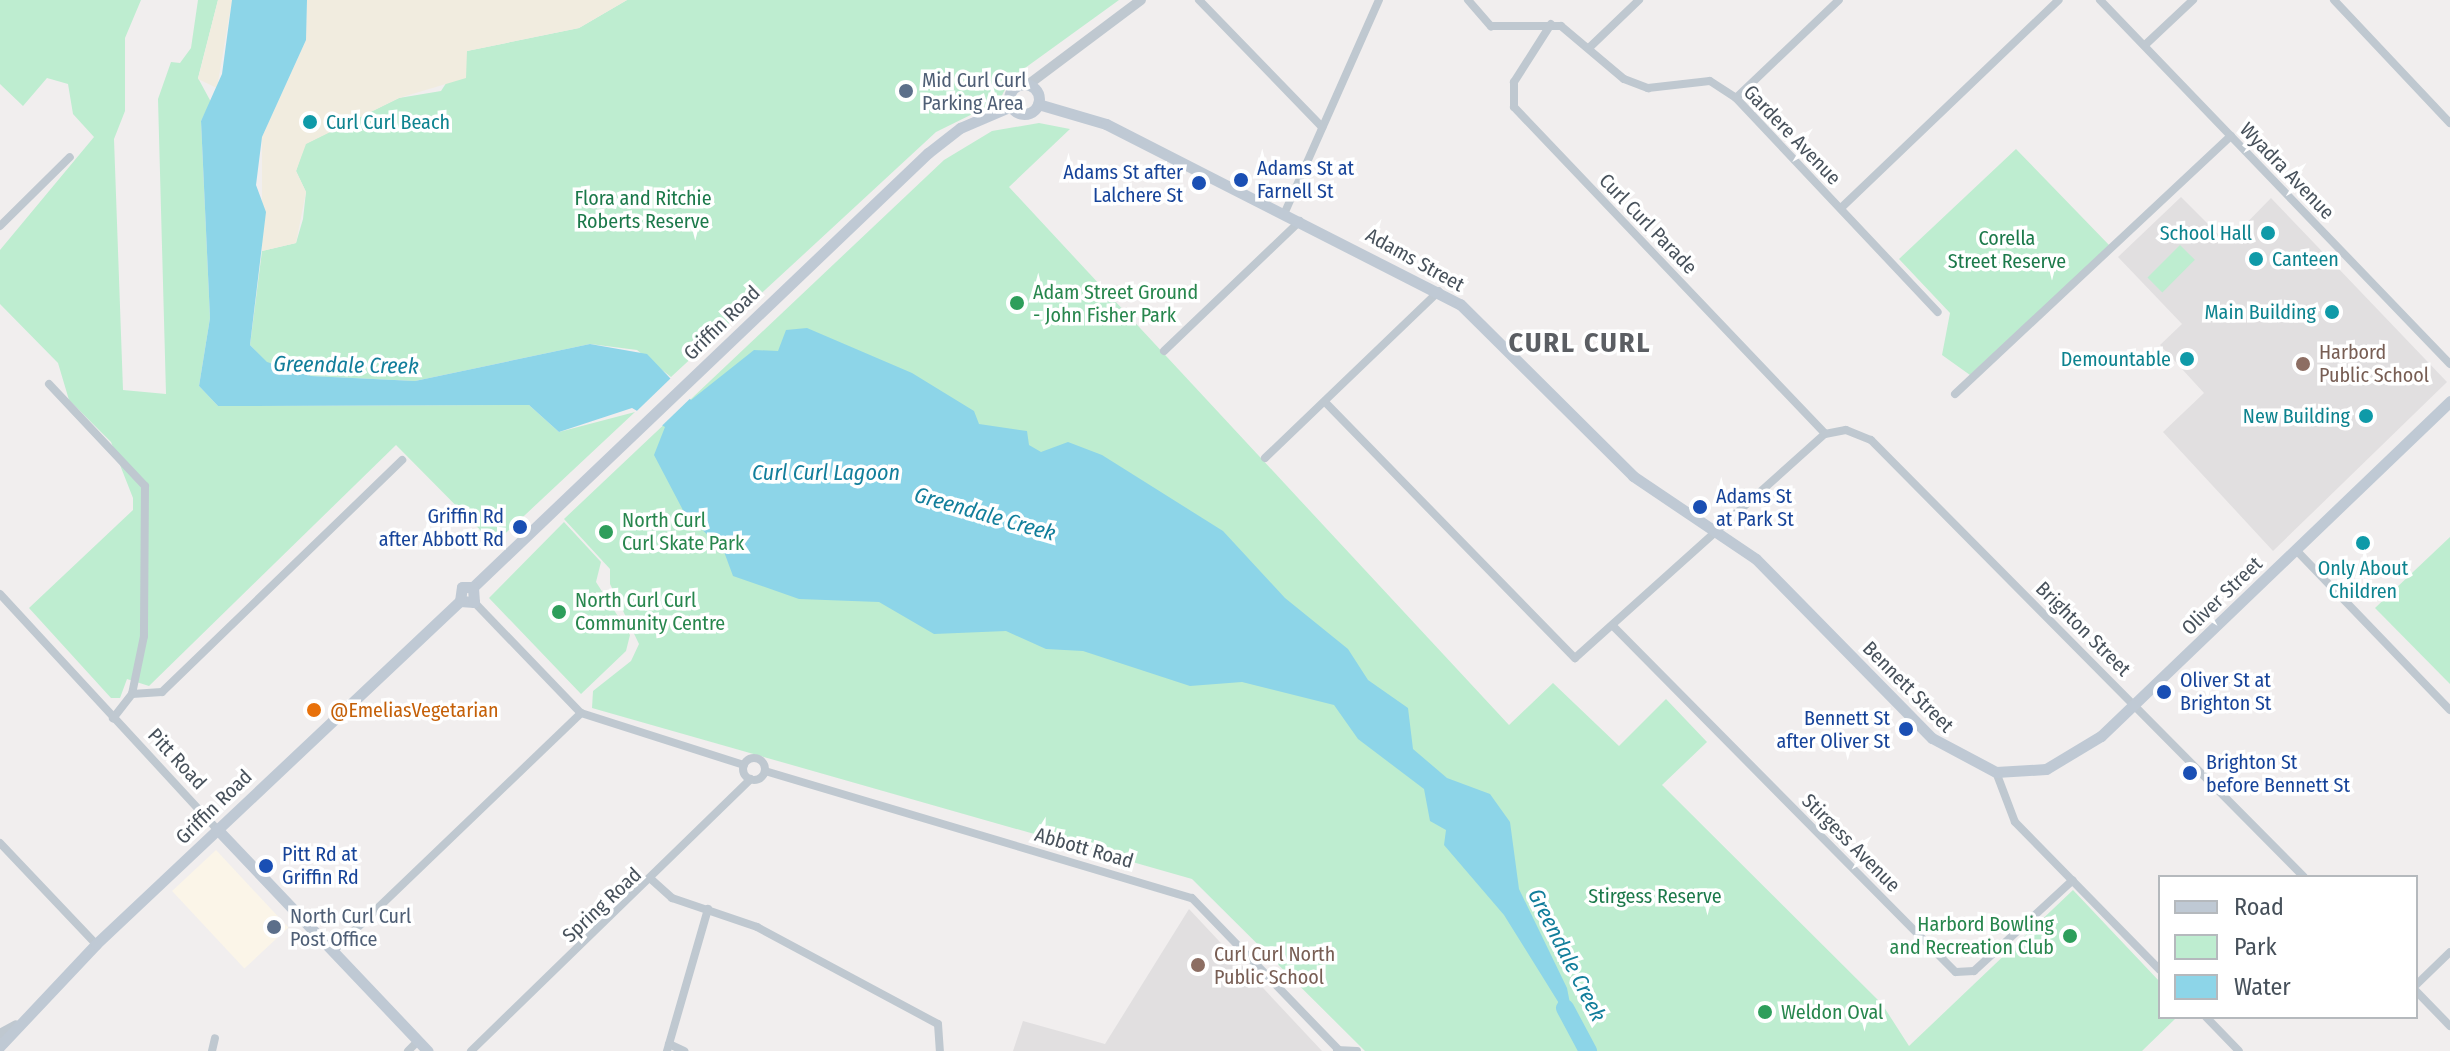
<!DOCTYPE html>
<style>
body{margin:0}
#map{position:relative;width:2450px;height:1051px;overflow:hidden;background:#f1eeee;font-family:"Fira Sans Condensed",sans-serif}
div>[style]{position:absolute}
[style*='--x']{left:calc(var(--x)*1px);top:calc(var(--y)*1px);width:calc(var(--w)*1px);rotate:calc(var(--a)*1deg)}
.commercial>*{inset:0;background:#fbf5e8;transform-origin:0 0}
.education>*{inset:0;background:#e1dfe0}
.green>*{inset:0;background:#beedd0;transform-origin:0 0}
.sand>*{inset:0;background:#f1ecdf}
.water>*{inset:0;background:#8dd5e8}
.pier>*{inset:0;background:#f1eeee;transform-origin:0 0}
.river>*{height:18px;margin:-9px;padding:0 9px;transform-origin:9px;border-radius:9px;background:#8dd5e8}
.minor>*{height:8px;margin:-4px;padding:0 4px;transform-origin:4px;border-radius:4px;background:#bfc8d0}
.minor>.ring{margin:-4px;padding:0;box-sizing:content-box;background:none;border:8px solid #bfc8d0;border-radius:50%}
.tertiary>*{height:10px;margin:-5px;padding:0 5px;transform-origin:5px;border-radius:5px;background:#bfc8d0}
.secondary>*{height:11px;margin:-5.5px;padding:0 5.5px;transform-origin:5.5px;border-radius:5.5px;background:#bfc9d4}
.secondary>.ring{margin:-5.5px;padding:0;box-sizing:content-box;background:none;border:11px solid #bfc9d4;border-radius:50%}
.dots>*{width:22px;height:22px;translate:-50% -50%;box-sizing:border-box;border:4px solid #fff;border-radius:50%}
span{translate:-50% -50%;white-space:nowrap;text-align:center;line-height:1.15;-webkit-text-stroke:7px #fff;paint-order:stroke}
.service-label{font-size:20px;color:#4e5e75}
.left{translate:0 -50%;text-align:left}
.culture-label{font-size:20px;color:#0d838f}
.right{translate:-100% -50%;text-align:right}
.street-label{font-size:20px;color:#47515b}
.transit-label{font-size:20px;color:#164399}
.park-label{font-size:20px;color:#1b794a}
.leisure-label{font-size:20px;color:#27864d}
.education-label{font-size:20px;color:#785e54}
.food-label{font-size:20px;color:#c56008}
.water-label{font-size:22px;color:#127e9b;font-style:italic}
.district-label{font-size:28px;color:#5b5e63;font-weight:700;letter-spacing:2px}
.legend{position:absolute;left:2158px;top:875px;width:260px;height:144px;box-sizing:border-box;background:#fff;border:2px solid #b5b9bd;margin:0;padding:10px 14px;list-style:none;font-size:24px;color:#47515b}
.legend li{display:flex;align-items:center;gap:16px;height:40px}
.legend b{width:40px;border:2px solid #b5b9bd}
</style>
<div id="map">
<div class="commercial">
<div style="left:216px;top:850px;width:106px;height:60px;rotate:47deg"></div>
</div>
<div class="education">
<div style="clip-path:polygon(2181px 197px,2227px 243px,2271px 198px,2447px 382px,2273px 551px,2163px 432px,2204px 393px,2160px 345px,2182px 324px,2118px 257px)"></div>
<div style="clip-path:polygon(1189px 909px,1322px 1051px,1013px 1051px,1023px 1021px,1105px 1044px)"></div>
</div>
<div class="green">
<div style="clip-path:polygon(0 0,141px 0,125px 38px,125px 111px,114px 139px,123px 390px,166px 394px,158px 99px,171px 62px,180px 63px,191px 48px,198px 0,218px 0,198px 78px,211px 102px,201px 121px,210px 318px,199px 386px,218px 406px,529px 405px,559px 432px,635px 412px,494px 544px,396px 445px,149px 686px,127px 679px,120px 698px,111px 698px,29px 608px,133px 510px,133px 498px,111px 442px,69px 400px,58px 363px,0 304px,0 250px,94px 137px,73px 114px,68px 84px,47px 78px,23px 106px,0 84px)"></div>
<div style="clip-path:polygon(627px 0,1119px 0,1011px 78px,999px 101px,936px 132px,671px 377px,637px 350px,590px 344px,415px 381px,311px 376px,267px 363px,250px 345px,262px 251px,296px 243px,303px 219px,306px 192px,296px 171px,305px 144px,399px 98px,441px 91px,467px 51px,579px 28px)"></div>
<div style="clip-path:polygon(1039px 123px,1070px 129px,1009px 187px,1509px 725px,1553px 683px,1619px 746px,1666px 699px,1707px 742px,1662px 785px,1882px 1004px,1909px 1046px,2073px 890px,2160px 982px,2160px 1017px,2177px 1017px,2142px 1051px,1365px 1051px,1192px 879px,592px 708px,593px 691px,631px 661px,639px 644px,610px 584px,610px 569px,564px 519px,944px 160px,992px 131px)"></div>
<div style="clip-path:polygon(2016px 149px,2110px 246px,1970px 375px,1942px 355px,1950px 313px,1899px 259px)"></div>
<div style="left:2180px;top:245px;width:21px;height:46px;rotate:45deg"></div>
<div style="clip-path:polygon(564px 522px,601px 562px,596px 582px,630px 635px,626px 651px,581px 694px,489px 598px)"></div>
<div style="clip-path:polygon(2450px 537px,2450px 684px,2375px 608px)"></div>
</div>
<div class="sand">
<div style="clip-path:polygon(218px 0,232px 0,217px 88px,198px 79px)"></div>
<div style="clip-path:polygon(307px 0,627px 0,579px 28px,467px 51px,466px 78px,399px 98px,306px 144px,296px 171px,306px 192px,296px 243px,262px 251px,262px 137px,306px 40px)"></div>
</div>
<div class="water">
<div style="clip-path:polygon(232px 0,307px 0,306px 40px,262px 137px,256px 185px,266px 212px,250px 345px,267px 362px,311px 376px,415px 381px,590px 344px,647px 354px,691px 400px,754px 350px,778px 351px,786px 330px,807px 328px,912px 373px,974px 411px,979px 424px,1027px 431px,1029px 445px,1041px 452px,1068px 442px,1102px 455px,1223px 531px,1285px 598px,1348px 649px,1368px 680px,1408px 708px,1413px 749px,1447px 778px,1490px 794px,1510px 822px,1519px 889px,1567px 988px,1575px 1029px,1504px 915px,1444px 845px,1446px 830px,1430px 821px,1424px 789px,1358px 739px,1334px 705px,1242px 682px,1190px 686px,1083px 651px,1046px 649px,1006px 631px,934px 634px,879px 602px,799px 599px,733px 576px,723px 549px,685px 514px,654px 455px,665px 427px,632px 408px,559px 432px,529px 405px,218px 406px,199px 386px,210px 318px,201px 121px,222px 74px)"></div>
</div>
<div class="pier">
<div style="left:671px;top:378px;width:28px;height:49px;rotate:46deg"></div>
</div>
<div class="river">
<div style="--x:1565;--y:1008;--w:49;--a:61.9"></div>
</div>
<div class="minor">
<div style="--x:1199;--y:0;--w:177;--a:45.9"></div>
<div style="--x:1468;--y:0;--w:35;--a:49"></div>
<div style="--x:1491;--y:26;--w:70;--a:0"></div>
<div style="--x:1561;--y:26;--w:82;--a:40.1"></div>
<div style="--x:1624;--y:79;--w:26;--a:21"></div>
<div style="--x:1648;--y:88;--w:62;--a:-6.4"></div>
<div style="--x:1710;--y:81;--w:31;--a:33"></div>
<div style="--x:1736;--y:98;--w:294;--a:46.7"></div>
<div style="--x:2100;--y:0;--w:505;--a:46.12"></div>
<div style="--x:2334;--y:0;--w:169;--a:46.7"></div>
<div style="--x:1551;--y:24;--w:69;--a:122.5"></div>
<div style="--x:1514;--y:82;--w:25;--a:90"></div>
<div style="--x:1514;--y:107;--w:451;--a:46.4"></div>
<div style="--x:2145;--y:45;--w:66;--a:-43.2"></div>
<div style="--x:1590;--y:47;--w:68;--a:-43.8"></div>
<div style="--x:1736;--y:98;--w:142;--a:-43.6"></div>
<div style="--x:1841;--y:208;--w:301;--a:-43.7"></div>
<div style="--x:1285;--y:212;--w:232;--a:-66.1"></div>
<div style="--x:0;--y:226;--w:98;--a:-44.6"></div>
<div style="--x:1164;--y:351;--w:188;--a:-43.7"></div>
<div style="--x:49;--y:384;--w:140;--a:46.7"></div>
<div style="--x:145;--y:486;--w:150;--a:90.4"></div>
<div style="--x:144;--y:636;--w:59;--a:101.7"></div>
<div style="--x:132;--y:694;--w:31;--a:128"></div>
<div style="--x:1955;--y:394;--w:378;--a:-43.1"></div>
<div style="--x:1325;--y:402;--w:358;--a:45.7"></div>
<div style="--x:1575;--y:658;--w:336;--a:-41.9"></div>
<div style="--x:1825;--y:434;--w:21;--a:-11"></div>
<div style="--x:1846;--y:430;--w:27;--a:22"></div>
<div style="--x:1871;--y:440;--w:615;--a:45.26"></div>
<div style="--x:1265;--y:458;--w:241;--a:-43.8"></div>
<div style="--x:2296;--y:550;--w:222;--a:46.1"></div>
<div style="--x:0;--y:594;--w:320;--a:47.3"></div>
<div style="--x:474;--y:602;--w:154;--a:46.1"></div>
<div style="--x:581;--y:713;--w:171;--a:17.7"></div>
<div style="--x:1615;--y:628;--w:484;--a:45.3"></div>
<div style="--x:1956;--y:972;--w:18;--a:-3"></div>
<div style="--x:1974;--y:971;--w:134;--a:-42.6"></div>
<div style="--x:132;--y:694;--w:30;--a:-4"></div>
<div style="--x:162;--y:692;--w:334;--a:-44"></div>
<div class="ring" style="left:743px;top:758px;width:14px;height:14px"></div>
<div style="--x:765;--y:771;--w:445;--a:16.6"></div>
<div style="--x:1192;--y:898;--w:210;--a:46"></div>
<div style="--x:1996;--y:772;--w:53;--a:69.2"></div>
<div style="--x:2015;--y:822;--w:207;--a:45.6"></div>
<div style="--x:0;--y:843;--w:139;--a:46.5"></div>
<div style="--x:652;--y:880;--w:27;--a:42"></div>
<div style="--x:672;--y:898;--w:90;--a:18.8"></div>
<div style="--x:757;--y:927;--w:205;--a:28.2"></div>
<div style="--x:938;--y:1024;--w:27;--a:86"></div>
<div style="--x:333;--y:951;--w:344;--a:-43.8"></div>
<div style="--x:2416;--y:985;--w:47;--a:-44.1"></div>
<div style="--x:2416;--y:991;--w:49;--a:45.8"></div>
<div style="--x:2206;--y:1017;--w:47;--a:45.9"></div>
<div style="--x:669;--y:1044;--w:17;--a:25"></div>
<div style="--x:1337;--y:1050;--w:20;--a:3"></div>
<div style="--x:212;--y:1051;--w:13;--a:-77"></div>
<div style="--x:408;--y:1051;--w:14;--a:-45"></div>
<div style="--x:471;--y:1051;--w:390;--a:-44.2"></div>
<div style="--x:667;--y:1051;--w:148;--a:-73.9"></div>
</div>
<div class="tertiary">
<div style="--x:1029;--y:84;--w:140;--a:-36.9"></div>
<div style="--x:0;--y:1034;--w:18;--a:-29"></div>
</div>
<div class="secondary">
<div class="ring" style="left:1009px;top:84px;width:19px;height:19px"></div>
<div style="--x:1038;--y:104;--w:71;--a:16.4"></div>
<div style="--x:1106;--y:124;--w:397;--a:27"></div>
<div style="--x:1460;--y:304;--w:244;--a:44.8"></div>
<div style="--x:1633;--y:476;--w:148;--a:34"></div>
<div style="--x:1756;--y:559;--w:251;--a:45.5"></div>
<div style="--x:1932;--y:738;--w:72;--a:28"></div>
<div style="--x:1996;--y:772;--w:50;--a:-3.4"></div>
<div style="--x:2046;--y:769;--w:64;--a:-31"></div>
<div style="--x:2101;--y:736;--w:484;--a:-43.8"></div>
<div style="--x:473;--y:587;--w:629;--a:-43.65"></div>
<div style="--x:928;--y:153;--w:41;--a:-38"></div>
<div style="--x:960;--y:128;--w:56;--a:-23.3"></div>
<div style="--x:460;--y:601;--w:14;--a:4"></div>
<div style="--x:474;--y:602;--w:15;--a:-94"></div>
<div style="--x:460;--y:601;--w:14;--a:-82"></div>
<div style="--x:462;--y:587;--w:11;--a:0"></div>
<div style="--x:217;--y:829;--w:306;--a:46.5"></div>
<div style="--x:0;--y:1046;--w:140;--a:-46.7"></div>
<div style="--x:96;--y:944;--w:500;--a:-43.3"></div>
</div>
<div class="dots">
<div style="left:906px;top:91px;background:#5c6f8a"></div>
<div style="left:310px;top:122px;background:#0f9aa8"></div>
<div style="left:1241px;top:180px;background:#1a4fb4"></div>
<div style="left:1199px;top:183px;background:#1a4fb4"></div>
<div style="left:2268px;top:233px;background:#0f9aa8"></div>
<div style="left:2256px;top:259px;background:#0f9aa8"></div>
<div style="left:1017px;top:303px;background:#2e9e5b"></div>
<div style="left:2332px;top:312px;background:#0f9aa8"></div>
<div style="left:2187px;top:359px;background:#0f9aa8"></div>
<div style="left:2303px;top:364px;background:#8d6e63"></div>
<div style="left:2366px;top:416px;background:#0f9aa8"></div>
<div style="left:1700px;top:507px;background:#1a4fb4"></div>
<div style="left:520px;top:527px;background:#1a4fb4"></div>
<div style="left:606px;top:532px;background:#2e9e5b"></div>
<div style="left:2363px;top:543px;background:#0f9aa8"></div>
<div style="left:559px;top:612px;background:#2e9e5b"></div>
<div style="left:2164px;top:692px;background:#1a4fb4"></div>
<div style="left:314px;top:710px;background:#e8710a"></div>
<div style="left:1906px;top:729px;background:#1a4fb4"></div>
<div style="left:2190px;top:773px;background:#1a4fb4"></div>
<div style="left:266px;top:866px;background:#1a4fb4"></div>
<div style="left:274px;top:927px;background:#5c6f8a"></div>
<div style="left:2070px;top:936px;background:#2e9e5b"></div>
<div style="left:1198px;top:965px;background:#8d6e63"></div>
<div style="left:1765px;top:1012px;background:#2e9e5b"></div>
</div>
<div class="service-label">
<span class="left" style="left:922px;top:92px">Mid Curl Curl<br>Parking Area</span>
<span class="left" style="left:290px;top:928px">North Curl Curl<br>Post Office</span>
</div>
<div class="culture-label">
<span class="left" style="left:326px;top:122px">Curl Curl Beach</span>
<span class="right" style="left:2252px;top:233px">School Hall</span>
<span class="left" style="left:2272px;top:259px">Canteen</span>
<span class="right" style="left:2316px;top:312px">Main Building</span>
<span class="right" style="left:2171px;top:359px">Demountable</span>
<span class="right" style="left:2350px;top:416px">New Building</span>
<span style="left:2363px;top:580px">Only About<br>Children</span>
</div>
<div class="street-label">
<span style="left:1792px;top:135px;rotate:46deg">Gardere Avenue</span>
<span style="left:2287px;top:171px;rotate:46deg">Wyadra Avenue</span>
<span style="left:1648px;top:224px;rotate:46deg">Curl Curl Parade</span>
<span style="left:1415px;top:260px;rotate:29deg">Adams Street</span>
<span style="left:722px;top:323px;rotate:-44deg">Griffin Road</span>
<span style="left:2222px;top:596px;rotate:-44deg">Oliver Street</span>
<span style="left:2083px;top:629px;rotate:45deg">Brighton Street</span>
<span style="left:1908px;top:687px;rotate:45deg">Bennett Street</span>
<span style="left:177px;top:759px;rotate:47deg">Pitt Road</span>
<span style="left:214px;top:807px;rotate:-44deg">Griffin Road</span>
<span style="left:1851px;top:843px;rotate:45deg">Stirgess Avenue</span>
<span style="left:1084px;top:848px;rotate:16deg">Abbott Road</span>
<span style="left:602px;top:905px;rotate:-43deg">Spring Road</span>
</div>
<div class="transit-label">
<span class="left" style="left:1257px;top:180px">Adams St at<br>Farnell St</span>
<span class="right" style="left:1183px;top:184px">Adams St after<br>Lalchere St</span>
<span class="left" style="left:1716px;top:508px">Adams St<br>at Park St</span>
<span class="right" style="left:504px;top:528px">Griffin Rd<br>after Abbott Rd</span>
<span class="left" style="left:2180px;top:692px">Oliver St at<br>Brighton St</span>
<span class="right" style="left:1890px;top:730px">Bennett St<br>after Oliver St</span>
<span class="left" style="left:2206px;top:774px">Brighton St<br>before Bennett St</span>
<span class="left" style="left:282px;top:866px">Pitt Rd at<br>Griffin Rd</span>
</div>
<div class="park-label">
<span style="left:643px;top:210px">Flora and Ritchie<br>Roberts Reserve</span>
<span style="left:2007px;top:250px">Corella<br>Street Reserve</span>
<span style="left:1655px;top:896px">Stirgess Reserve</span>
</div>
<div class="leisure-label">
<span class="left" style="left:1033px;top:304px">Adam Street Ground<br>- John Fisher Park</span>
<span class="left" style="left:622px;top:532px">North Curl<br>Curl Skate Park</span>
<span class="left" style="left:575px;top:612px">North Curl Curl<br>Community Centre</span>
<span class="right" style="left:2054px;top:936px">Harbord Bowling<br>and Recreation Club</span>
<span class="left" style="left:1781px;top:1012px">Weldon Oval</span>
</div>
<div class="education-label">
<span class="left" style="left:2319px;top:364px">Harbord<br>Public School</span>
<span class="left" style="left:1214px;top:966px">Curl Curl North<br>Public School</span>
</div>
<div class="food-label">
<span class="left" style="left:330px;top:710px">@EmeliasVegetarian</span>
</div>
<div class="water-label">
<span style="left:346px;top:365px;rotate:1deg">Greendale Creek</span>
<span style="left:826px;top:473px">Curl Curl Lagoon</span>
<span style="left:985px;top:514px;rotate:16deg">Greendale Creek</span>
<span style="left:1567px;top:955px;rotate:63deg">Greendale Creek</span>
</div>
<div class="district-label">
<span style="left:1580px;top:343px">CURL CURL</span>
</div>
<ul class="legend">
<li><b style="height:10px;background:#bfc9d4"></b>Road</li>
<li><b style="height:22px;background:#beedd0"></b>Park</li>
<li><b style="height:22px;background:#8dd5e8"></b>Water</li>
</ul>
</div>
